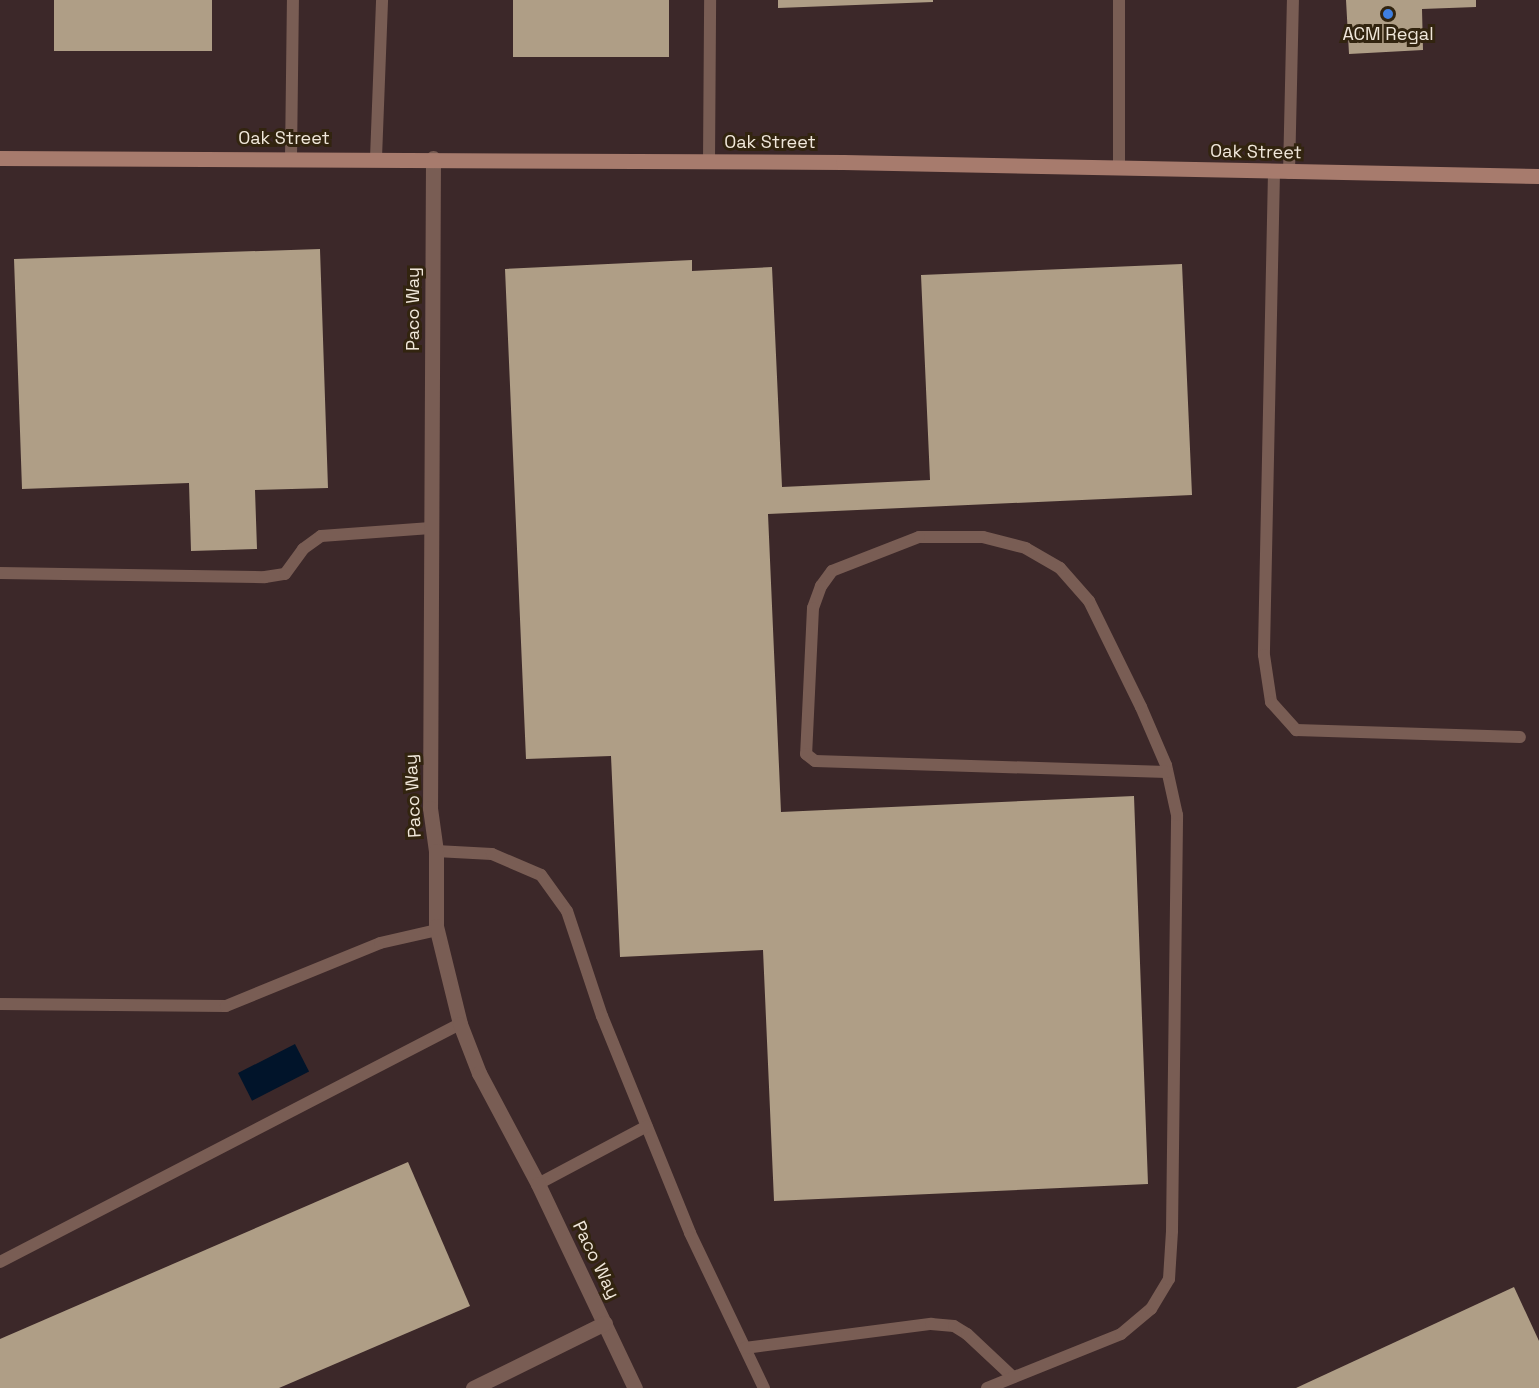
<!DOCTYPE html>
<style>
body{margin:0}
#map{position:relative;width:1539px;height:1388px;overflow:hidden;background:#32240f;font-family:"Space Grotesk",sans-serif}
div>[style]{position:absolute}
[style*='--x']{left:calc(var(--x)*1px);top:calc(var(--y)*1px);width:calc(var(--w)*1px);rotate:calc(var(--a)*1deg)}
.industrial>*{inset:0;background:#3c2829;transform-origin:0 0}
.water>*{inset:0;background:#01142a;transform-origin:0 0}
.building>*{inset:0;background:#af9e86;transform-origin:0 0}
.lane>*{height:12px;margin:-6px;padding:0 6px;transform-origin:6px;border-radius:6px;background:#795d54}
.street>*{height:15px;margin:-7.5px;padding:0 7.5px;transform-origin:7.5px;border-radius:7.5px;background:#795d54}
.secondary>*{height:15px;margin:-7.5px;padding:0 7.5px;transform-origin:7.5px;border-radius:7.5px;background:#a77b6d}
.dots>*{width:16px;height:16px;translate:-50% -50%;box-sizing:border-box;border:3px solid #32240f;border-radius:50%}
span{translate:-50% -50%;white-space:nowrap;text-align:center;line-height:1.15;-webkit-text-stroke:6px #32240f;paint-order:stroke}
.poi-label{font-size:18px;color:#f0e7da}
.street-label{font-size:18px;color:#f0e7da}
</style>
<div id="map">
<div class="industrial">
<div style="left:0;top:0;width:1539px;height:1388px"></div>
</div>
<div class="water">
<div style="left:295px;top:1044px;width:31px;height:64px;rotate:63deg"></div>
</div>
<div class="building">
<div style="left:54px;top:0;width:158px;height:51px"></div>
<div style="left:513px;top:0;width:156px;height:57px"></div>
<div style="clip-path:polygon(778px 0,933px 0,933px 2px,778px 8px)"></div>
<div style="clip-path:polygon(1346px 0,1476px 0,1476px 7px,1422px 9px,1423px 50px,1349px 54px)"></div>
<div style="clip-path:polygon(320px 249px,328px 488px,255px 490px,257px 549px,191px 551px,189px 483px,22px 489px,14px 259px)"></div>
<div style="clip-path:polygon(692px 260px,692px 271px,772px 267px,782px 487px,930px 480px,921px 275px,1182px 264px,1192px 495px,768px 514px,781px 812px,1134px 796px,1148px 1184px,774px 1201px,763px 950px,620px 957px,611px 756px,526px 759px,505px 269px)"></div>
<div style="clip-path:polygon(408px 1162px,470px 1306px,279px 1388px,0 1388px,0 1339px)"></div>
<div style="clip-path:polygon(1514px 1287px,1539px 1341px,1539px 1388px,1296px 1388px)"></div>
</div>
<div class="lane">
<div style="--x:291;--y:158;--w:158;--a:-89.3"></div>
<div style="--x:376;--y:158;--w:158;--a:-87.8"></div>
<div style="--x:709;--y:161;--w:161;--a:-89.6"></div>
<div style="--x:1119;--y:168;--w:168;--a:-90"></div>
<div style="--x:1274;--y:172;--w:483;--a:91.2"></div>
<div style="--x:1264;--y:655;--w:48;--a:81.5"></div>
<div style="--x:1271;--y:702;--w:38;--a:48"></div>
<div style="--x:1296;--y:730;--w:224;--a:1.8"></div>
<div style="--x:1289;--y:173;--w:173;--a:-88.7"></div>
<div style="--x:0;--y:573;--w:265;--a:0.9"></div>
<div style="--x:265;--y:577;--w:20;--a:-9"></div>
<div style="--x:285;--y:574;--w:31;--a:-54"></div>
<div style="--x:303;--y:549;--w:22;--a:-36"></div>
<div style="--x:321;--y:536;--w:110;--a:-4.2"></div>
<div style="--x:436;--y:851;--w:56;--a:3.1"></div>
<div style="--x:492;--y:854;--w:53;--a:23.2"></div>
<div style="--x:541;--y:875;--w:44;--a:54.2"></div>
<div style="--x:567;--y:911;--w:111;--a:71.6"></div>
<div style="--x:602;--y:1016;--w:234;--a:67.9"></div>
<div style="--x:690;--y:1233;--w:172;--a:64.5"></div>
<div style="--x:0;--y:1004;--w:226;--a:0.5"></div>
<div style="--x:226;--y:1006;--w:166;--a:-22.2"></div>
<div style="--x:380;--y:943;--w:58;--a:-12.8"></div>
<div style="--x:538;--y:1184;--w:123;--a:-28"></div>
<div style="--x:0;--y:1262;--w:518;--a:-27.36"></div>
<div style="--x:745;--y:1348;--w:188;--a:-7.4"></div>
<div style="--x:931;--y:1324;--w:23;--a:5"></div>
<div style="--x:954;--y:1326;--w:15;--a:32"></div>
<div style="--x:967;--y:1334;--w:63;--a:43.1"></div>
<div style="--x:987;--y:1388;--w:144;--a:-21.9"></div>
<div style="--x:1121;--y:1334;--w:39;--a:-40"></div>
<div style="--x:1151;--y:1309;--w:35;--a:-59"></div>
<div style="--x:1169;--y:1279;--w:48;--a:-86.4"></div>
<div style="--x:1172;--y:1231;--w:416;--a:-89.3"></div>
<div style="--x:1177;--y:815;--w:51;--a:-102.4"></div>
<div style="--x:1166;--y:765;--w:63;--a:-113.3"></div>
<div style="--x:1141;--y:707;--w:118;--a:-116.1"></div>
<div style="--x:1089;--y:601;--w:44;--a:-131.3"></div>
<div style="--x:1060;--y:568;--w:39;--a:-150"></div>
<div style="--x:1026;--y:548;--w:44;--a:-165.7"></div>
<div style="--x:983;--y:537;--w:64;--a:180"></div>
<div style="--x:919;--y:537;--w:93;--a:158.7"></div>
<div style="--x:832;--y:571;--w:19;--a:126"></div>
<div style="--x:821;--y:586;--w:23;--a:110"></div>
<div style="--x:813;--y:608;--w:146;--a:92.7"></div>
<div style="--x:806;--y:754;--w:11;--a:38"></div>
<div style="--x:815;--y:761;--w:352;--a:1.8"></div>
</div>
<div class="street">
<div style="--x:433;--y:158;--w:650;--a:90.26"></div>
<div style="--x:430;--y:808;--w:43;--a:82.1"></div>
<div style="--x:436;--y:851;--w:75;--a:90"></div>
<div style="--x:436;--y:926;--w:101;--a:76.2"></div>
<div style="--x:460;--y:1024;--w:53;--a:68.8"></div>
<div style="--x:479;--y:1073;--w:126;--a:62"></div>
<div style="--x:538;--y:1184;--w:226;--a:64.6"></div>
<div style="--x:473;--y:1388;--w:147;--a:-26.2"></div>
</div>
<div class="secondary">
<div style="--x:0;--y:158;--w:843;--a:0.27"></div>
<div style="--x:843;--y:162;--w:696;--a:1.15"></div>
</div>
<div class="dots">
<div style="left:1388px;top:14px;background:#3f7fe0"></div>
</div>
<div class="poi-label">
<span style="left:1388px;top:34px">ACM Regal</span>
</div>
<div class="street-label">
<span style="left:284px;top:138px">Oak Street</span>
<span style="left:770px;top:142px">Oak Street</span>
<span style="left:1256px;top:152px;rotate:1deg">Oak Street</span>
<span style="left:413px;top:309px;rotate:-90deg">Paco Way</span>
<span style="left:413px;top:796px;rotate:-93deg">Paco Way</span>
<span style="left:596px;top:1260px;rotate:64deg">Paco Way</span>
</div>
</div>
